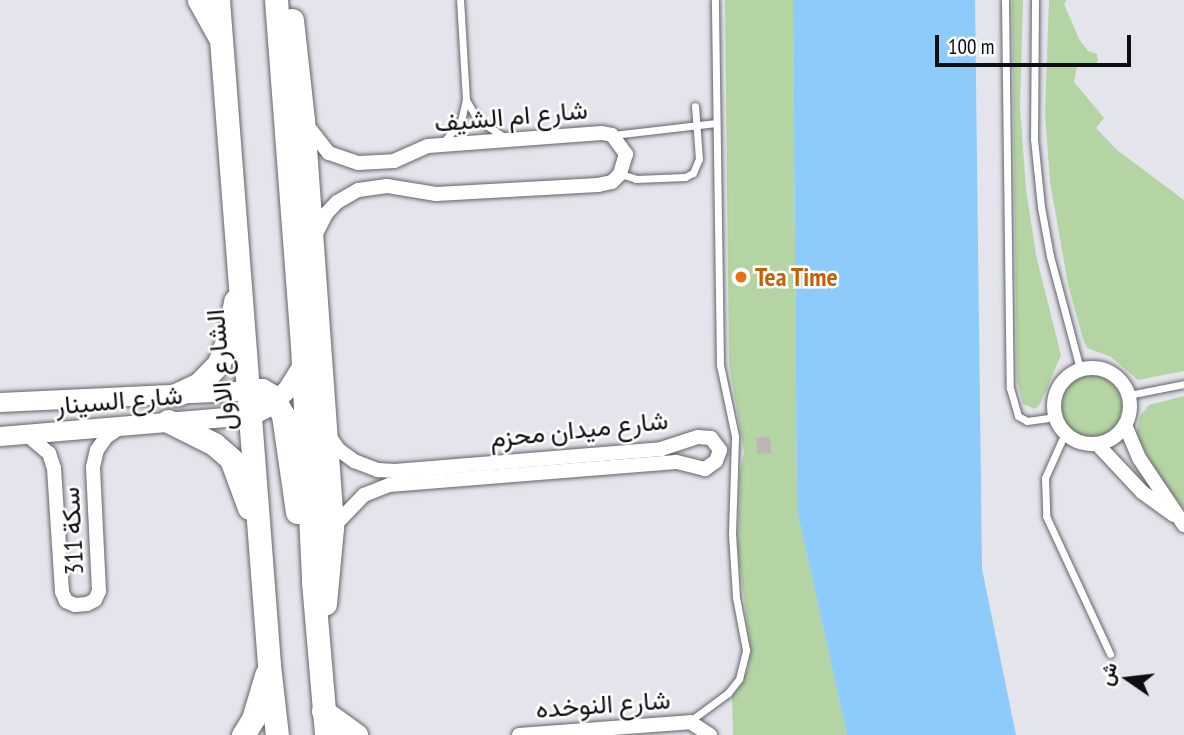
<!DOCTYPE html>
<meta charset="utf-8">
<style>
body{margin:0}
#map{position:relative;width:1184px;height:735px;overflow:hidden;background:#e4e5ec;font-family:"PT Sans Narrow",Vazirmatn,sans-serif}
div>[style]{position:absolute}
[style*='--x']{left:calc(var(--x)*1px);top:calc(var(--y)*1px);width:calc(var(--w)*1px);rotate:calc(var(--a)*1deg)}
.green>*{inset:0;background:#b4d4a3}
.round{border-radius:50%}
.water>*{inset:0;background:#8ccbfa}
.building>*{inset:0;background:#bdb5b3;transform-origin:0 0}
.roads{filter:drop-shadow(0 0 2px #636369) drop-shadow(0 0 2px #636369)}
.service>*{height:7px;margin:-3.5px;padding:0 3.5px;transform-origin:3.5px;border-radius:3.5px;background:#fff}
.minor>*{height:14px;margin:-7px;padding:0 7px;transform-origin:7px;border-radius:7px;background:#fff}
.minor>.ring{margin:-7px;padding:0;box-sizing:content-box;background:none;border:14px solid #fff;border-radius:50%}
.tertiary>*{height:19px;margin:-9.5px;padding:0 9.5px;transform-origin:9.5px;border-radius:9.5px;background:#fff}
.primary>*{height:23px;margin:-11.5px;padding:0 11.5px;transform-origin:11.5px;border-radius:11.5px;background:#fff}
.dots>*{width:19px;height:19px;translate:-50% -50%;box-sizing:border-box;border:4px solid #fff;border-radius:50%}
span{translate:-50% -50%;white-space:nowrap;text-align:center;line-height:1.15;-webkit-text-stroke:5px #fff;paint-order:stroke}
.street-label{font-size:26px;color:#0e0e10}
.food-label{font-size:26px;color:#c56008;font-weight:700}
.left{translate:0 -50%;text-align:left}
.north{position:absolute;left:1093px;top:644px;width:70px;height:70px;-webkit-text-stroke:5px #fff;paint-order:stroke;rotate:284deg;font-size:19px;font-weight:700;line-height:28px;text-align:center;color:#0e0e10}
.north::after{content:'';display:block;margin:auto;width:24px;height:32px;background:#0e0e10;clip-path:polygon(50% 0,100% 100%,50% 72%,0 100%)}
.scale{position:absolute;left:935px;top:35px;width:196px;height:32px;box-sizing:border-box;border:4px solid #0e0e10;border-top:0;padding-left:9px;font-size:21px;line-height:24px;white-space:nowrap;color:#0e0e10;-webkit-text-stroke:5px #fff;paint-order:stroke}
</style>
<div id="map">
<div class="green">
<div style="clip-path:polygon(725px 0,793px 0,797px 510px,847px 735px,733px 735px,732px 696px,748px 670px,751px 653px,738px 551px,740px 473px,744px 452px,729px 364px)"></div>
<div style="clip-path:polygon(1012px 0,1023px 0,1020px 107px,1026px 189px,1036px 255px,1061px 355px,1040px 404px,1035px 409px,1023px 404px,1017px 381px)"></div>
<div style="clip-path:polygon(1049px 0,1067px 0,1064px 4px,1079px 39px,1088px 51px,1097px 54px,1098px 61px,1094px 66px,1077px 67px,1074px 82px,1104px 118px,1096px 128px,1117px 150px,1184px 200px,1184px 371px,1138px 380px,1111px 357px,1087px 348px,1083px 339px,1068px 284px,1050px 182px,1045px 114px)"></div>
<div class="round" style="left:1060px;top:375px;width:62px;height:62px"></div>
<div style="clip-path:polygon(1184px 396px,1184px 509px,1163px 482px,1136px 435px,1140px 416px,1149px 405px)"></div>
</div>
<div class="water">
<div style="clip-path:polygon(793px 0,975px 0,982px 569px,1016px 735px,847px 735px,797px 510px)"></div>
</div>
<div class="building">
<div style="left:739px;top:271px;width:7px;height:9px;rotate:16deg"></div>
<div style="left:770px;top:437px;width:16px;height:14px;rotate:86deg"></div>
</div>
<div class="roads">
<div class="service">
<div style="--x:1005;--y:0;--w:388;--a:89.3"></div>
<div style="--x:1010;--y:388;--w:29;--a:74"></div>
<div style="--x:1018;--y:416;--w:10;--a:29"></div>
<div style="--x:1027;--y:421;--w:29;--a:-8"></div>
<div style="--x:1035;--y:0;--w:139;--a:90.4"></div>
<div style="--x:1034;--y:139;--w:68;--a:84.1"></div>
<div style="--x:1041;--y:207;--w:50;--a:79.6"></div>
<div style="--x:1050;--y:256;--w:117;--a:75.1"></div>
<div style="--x:466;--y:100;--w:23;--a:59"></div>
<div style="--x:478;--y:120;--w:31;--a:33"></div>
<div style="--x:613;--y:135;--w:104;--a:-6.6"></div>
<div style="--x:443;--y:143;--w:28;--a:-51"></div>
<div style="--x:461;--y:121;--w:22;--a:-77"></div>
<div style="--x:466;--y:100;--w:100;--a:-93.4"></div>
<div style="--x:621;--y:174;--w:16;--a:18"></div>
<div style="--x:636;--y:179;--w:49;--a:-2.3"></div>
<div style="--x:685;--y:177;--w:9;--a:-27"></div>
<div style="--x:693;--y:173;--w:15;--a:-67"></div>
<div style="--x:699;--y:159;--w:53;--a:-94.3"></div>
<div style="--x:1129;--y:395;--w:56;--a:-11.3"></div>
<div style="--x:1065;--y:433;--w:49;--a:114"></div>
<div style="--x:1045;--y:478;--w:38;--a:88"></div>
<div style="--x:1046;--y:516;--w:152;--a:65.1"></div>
<div style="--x:690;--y:721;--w:47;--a:-36.4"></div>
<div style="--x:728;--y:693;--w:18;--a:-52"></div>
<div style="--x:739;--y:679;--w:30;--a:-76"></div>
<div style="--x:746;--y:650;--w:54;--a:-100.7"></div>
<div style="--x:736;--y:597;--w:63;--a:-93.6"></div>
<div style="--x:732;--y:534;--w:98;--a:-88.2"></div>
<div style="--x:735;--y:436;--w:73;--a:-101.9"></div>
<div style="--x:720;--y:365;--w:365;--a:-90.8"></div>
</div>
<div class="minor">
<div style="--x:306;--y:124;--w:37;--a:52"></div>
<div style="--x:329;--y:153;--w:31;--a:19"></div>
<div style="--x:358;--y:163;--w:36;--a:-3"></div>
<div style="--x:394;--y:161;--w:37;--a:-24"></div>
<div style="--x:428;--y:146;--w:174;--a:-4.3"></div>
<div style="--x:602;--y:133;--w:10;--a:11"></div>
<div style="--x:612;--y:135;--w:24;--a:54"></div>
<div style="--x:626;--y:154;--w:21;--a:107"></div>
<div style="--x:620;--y:174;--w:11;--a:135"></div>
<div style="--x:612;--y:182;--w:14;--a:168"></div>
<div style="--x:598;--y:185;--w:162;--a:176.8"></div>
<div style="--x:436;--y:194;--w:50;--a:-170.7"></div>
<div style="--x:387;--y:186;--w:29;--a:172"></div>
<div style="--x:358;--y:190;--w:24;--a:150"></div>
<div style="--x:337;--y:202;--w:16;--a:133"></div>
<div style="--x:326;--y:214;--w:29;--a:117"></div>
<div class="ring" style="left:1054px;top:368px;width:62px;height:62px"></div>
<div style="--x:1125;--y:425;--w:36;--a:67"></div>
<div style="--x:1139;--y:458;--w:81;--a:56.1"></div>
<div style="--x:327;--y:433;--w:21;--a:55"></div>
<div style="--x:339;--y:450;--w:19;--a:36"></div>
<div style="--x:354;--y:461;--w:26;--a:21"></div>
<div style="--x:378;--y:470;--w:17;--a:3"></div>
<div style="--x:395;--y:471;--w:267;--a:-4.7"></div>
<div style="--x:661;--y:449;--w:39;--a:-18"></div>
<div style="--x:698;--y:437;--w:13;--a:4"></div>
<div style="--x:711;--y:438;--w:15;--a:53"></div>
<div style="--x:720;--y:450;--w:12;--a:110"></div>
<div style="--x:716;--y:461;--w:14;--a:144"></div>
<div style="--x:705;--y:469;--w:30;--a:-166"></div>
<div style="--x:676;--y:462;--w:288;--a:175.4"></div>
<div style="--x:389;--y:485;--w:27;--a:158"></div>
<div style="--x:364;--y:495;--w:46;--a:134.1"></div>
<div style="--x:26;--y:434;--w:30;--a:40"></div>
<div style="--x:49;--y:453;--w:16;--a:72"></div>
<div style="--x:54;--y:468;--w:124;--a:86.3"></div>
<div style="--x:62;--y:592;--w:10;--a:66"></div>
<div style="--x:66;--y:601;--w:10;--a:24"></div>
<div style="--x:75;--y:605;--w:12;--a:-5"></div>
<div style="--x:87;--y:604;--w:9;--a:-27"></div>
<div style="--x:95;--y:600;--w:10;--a:-66"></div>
<div style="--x:99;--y:591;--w:124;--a:-92.8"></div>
<div style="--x:93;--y:467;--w:17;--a:-77"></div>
<div style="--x:97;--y:450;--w:16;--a:-55"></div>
<div style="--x:106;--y:437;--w:18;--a:-34"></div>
<div style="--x:1097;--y:444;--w:66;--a:46.8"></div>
<div style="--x:1142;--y:492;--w:39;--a:36"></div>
<div style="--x:519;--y:735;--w:171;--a:-4.3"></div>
<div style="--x:690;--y:722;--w:24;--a:33"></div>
</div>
<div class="tertiary">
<div style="--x:0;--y:402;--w:250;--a:-2.7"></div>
<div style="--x:0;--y:436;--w:253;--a:-4.8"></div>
<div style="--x:252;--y:415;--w:19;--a:-28"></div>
<div style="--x:269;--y:406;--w:25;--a:-43"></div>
<div style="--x:287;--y:389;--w:31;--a:-58"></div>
</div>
<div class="primary">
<div style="--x:199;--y:0;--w:39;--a:61"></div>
<div style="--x:218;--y:0;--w:667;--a:85.61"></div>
<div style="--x:269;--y:665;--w:70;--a:83.5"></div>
<div style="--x:276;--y:0;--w:346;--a:85.7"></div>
<div style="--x:302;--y:345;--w:237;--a:87.3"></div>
<div style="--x:313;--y:582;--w:154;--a:85.1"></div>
<div style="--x:292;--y:20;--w:101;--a:83.7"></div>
<div style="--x:303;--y:120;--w:409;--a:85.9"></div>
<div style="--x:332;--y:528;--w:76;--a:95.3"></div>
<div style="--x:250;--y:390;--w:12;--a:0"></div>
<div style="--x:262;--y:390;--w:12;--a:31"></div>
<div style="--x:272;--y:396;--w:22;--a:60"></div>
<div style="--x:283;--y:415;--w:98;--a:81.8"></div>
<div style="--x:178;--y:394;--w:23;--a:-25"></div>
<div style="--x:199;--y:384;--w:29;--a:-46"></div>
<div style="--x:219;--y:363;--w:27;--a:-70"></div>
<div style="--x:228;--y:338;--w:38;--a:-79"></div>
<div style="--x:168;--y:421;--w:51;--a:26.6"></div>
<div style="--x:214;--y:444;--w:23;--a:41"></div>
<div style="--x:231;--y:459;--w:52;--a:69.8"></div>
<div style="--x:323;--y:711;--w:41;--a:36"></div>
<div style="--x:243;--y:735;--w:19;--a:-58"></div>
<div style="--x:253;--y:719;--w:46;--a:-73.5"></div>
</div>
</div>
<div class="dots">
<div style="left:741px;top:277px;background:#e8710a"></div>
</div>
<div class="street-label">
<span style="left:511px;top:116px;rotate:-5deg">شارع ام الشيف</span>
<span style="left:220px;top:370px;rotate:-95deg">الشارع الاول</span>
<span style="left:119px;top:400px;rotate:-5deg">شارع السينار</span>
<span style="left:579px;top:429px;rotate:-6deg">شارع ميدان محزم</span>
<span style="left:72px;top:531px;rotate:-93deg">سكة 311</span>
<span style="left:603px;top:704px;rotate:-4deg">شارع النوخده</span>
</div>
<div class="food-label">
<span class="left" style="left:755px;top:277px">Tea Time</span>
</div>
<div class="north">ش</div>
<div class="scale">100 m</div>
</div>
